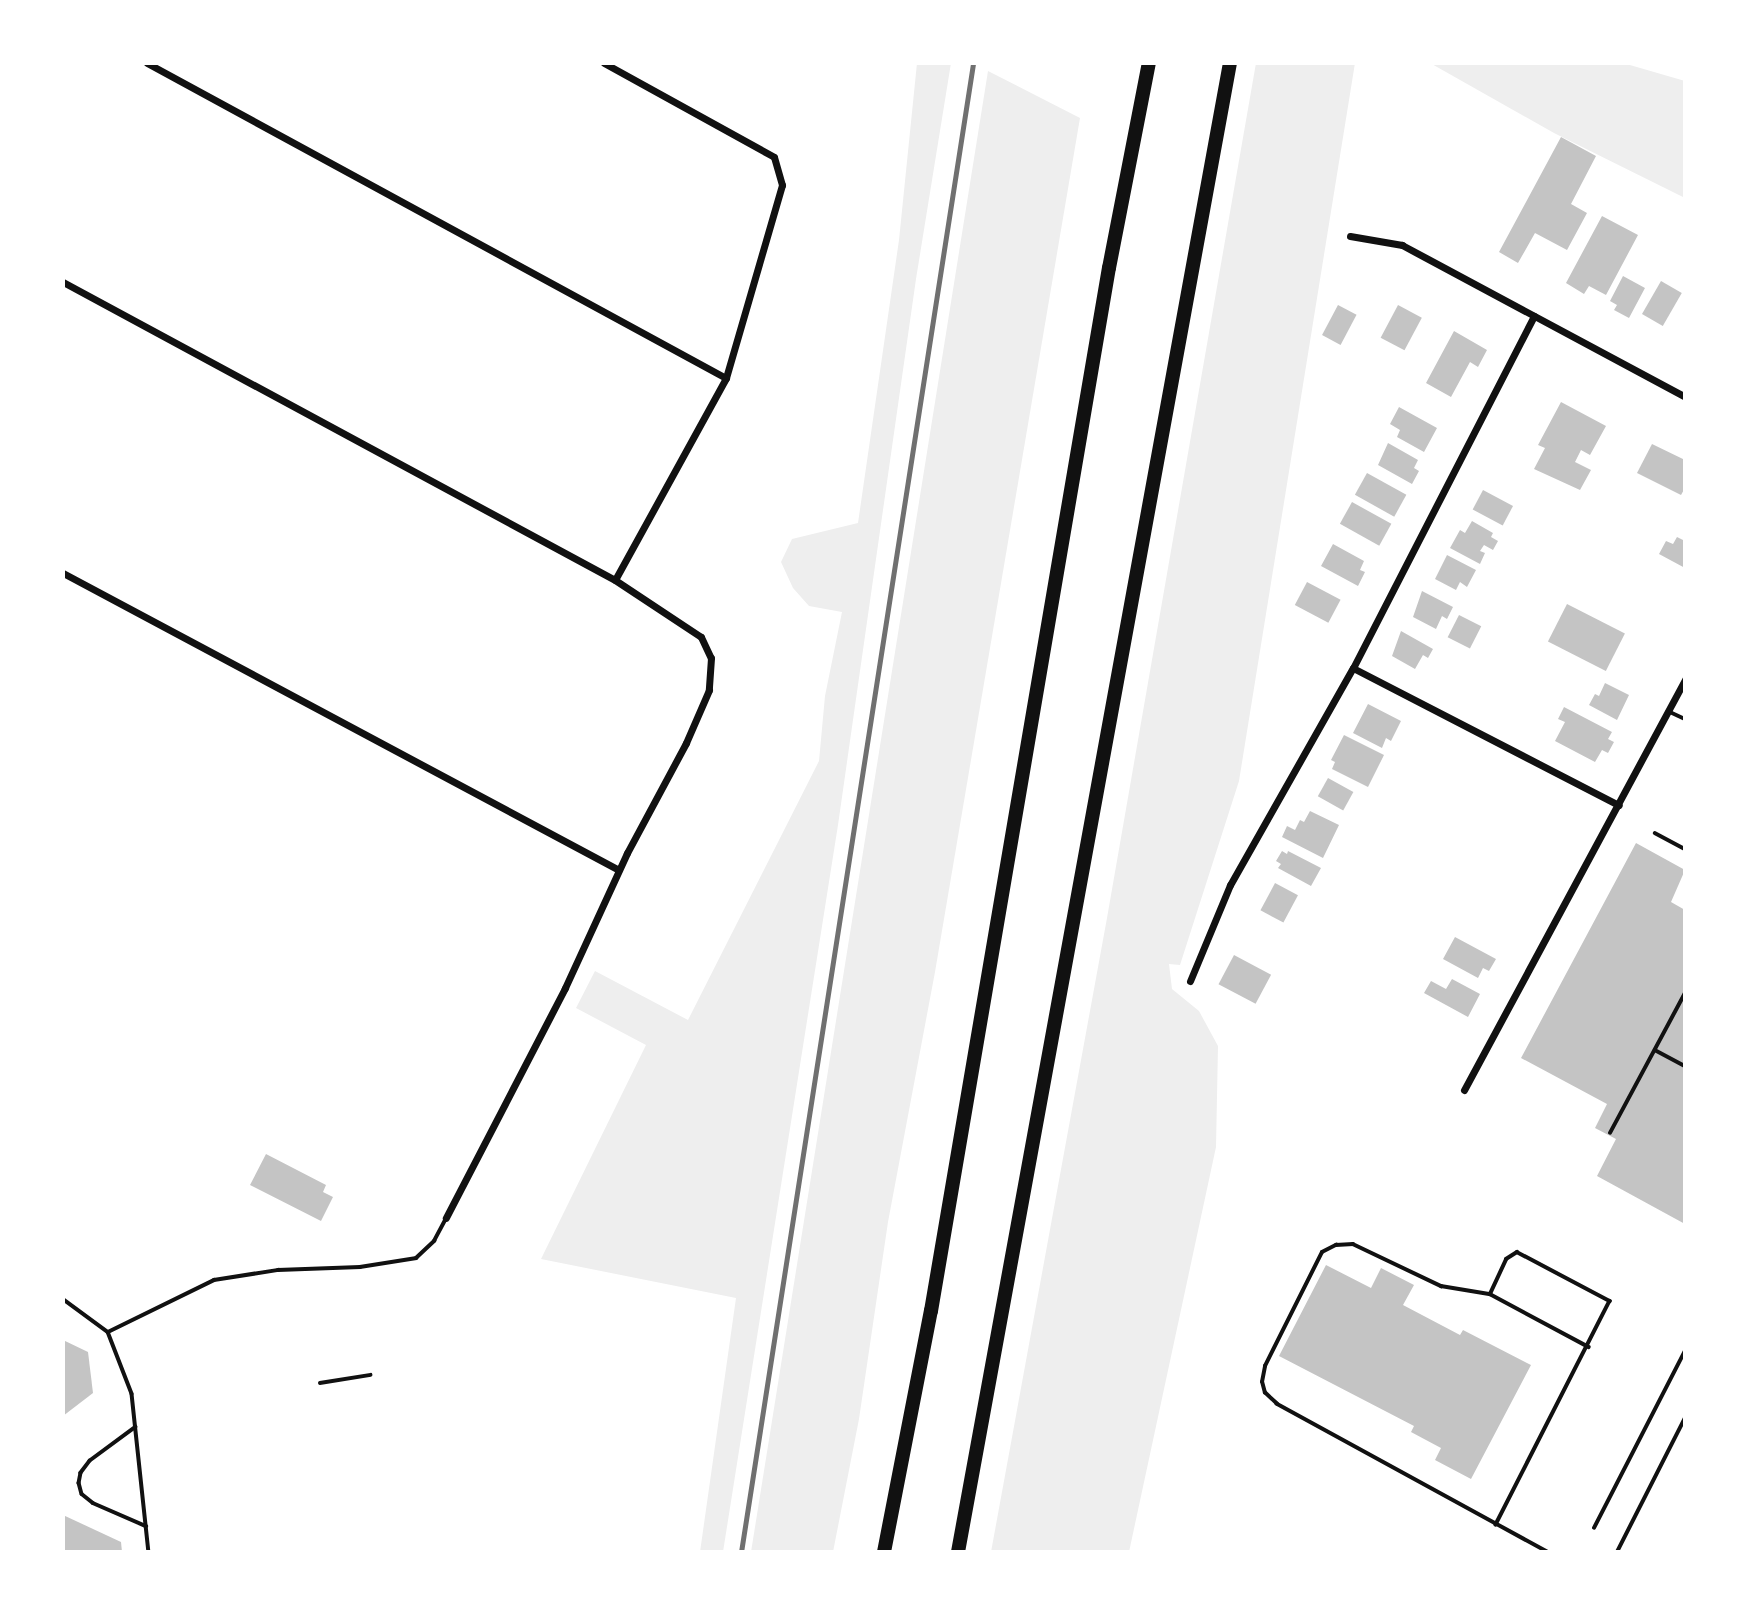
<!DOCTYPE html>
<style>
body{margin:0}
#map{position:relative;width:1748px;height:1615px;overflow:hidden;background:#fff;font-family:"Golos Text",sans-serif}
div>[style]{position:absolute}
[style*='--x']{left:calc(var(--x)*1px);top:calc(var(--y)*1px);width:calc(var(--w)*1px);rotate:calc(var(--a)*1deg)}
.green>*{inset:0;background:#eee}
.building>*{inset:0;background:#c4c4c4;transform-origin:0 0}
.path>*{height:3.5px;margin:-1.75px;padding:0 1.75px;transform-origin:1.75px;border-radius:1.75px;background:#111}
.service>*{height:3.5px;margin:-1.75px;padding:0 1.75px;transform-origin:1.75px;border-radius:1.75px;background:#111}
.minor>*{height:7px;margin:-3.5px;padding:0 3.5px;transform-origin:3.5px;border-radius:3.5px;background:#111}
.motorway>*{height:14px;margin:-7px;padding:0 7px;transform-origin:7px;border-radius:7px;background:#111}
.rail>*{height:5px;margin:-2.5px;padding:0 2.5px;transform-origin:2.5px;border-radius:2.5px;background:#707070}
span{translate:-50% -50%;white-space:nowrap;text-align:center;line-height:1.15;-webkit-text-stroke:5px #fff;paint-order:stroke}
.frame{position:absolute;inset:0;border:65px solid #fff;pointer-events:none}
</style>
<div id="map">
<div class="green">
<div style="clip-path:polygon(917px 63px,951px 63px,916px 279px,838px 825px,723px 1552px,700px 1552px,736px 1298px,541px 1259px,646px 1045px,576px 1008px,595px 971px,688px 1020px,819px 761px,825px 696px,842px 612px,809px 606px,793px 588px,781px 562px,792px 539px,858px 523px,899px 240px)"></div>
<div style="clip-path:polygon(1256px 63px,1355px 63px,1239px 781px,1180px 965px,1169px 964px,1172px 989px,1199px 1011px,1218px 1046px,1216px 1147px,1129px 1552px,991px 1552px,1107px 918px)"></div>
<div style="clip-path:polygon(1430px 63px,1623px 63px,1685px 81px,1685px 198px,1554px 133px)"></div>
<div style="clip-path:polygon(988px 71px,1080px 118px,935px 972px,888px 1222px,859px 1419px,833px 1552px,751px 1552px)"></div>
</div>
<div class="building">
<div style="clip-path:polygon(1561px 137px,1596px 156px,1571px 204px,1587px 213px,1567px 250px,1535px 233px,1518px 263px,1499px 252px)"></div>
<div style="clip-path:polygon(1602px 216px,1638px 235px,1606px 295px,1589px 286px,1584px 294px,1566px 283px)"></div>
<div style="clip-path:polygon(1623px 276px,1645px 288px,1629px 318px,1614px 310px,1617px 305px,1610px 301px)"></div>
<div style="left:1661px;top:281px;width:24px;height:38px;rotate:30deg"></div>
<div style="left:1338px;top:305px;width:21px;height:34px;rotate:28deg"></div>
<div style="left:1398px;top:305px;width:27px;height:37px;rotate:28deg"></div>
<div style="clip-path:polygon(1454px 331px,1487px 350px,1478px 367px,1470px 362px,1451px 397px,1426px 383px)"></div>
<div style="clip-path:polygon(1561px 402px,1606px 426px,1590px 455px,1581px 450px,1575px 462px,1591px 470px,1580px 490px,1534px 469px,1545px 448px,1538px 445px)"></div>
<div style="clip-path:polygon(1399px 407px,1437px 428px,1424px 452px,1397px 437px,1400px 430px,1390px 424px)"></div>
<div style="clip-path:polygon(1388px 443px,1418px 460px,1414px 468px,1419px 471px,1412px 484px,1378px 465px)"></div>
<div style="clip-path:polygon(1652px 444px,1685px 460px,1685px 488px,1681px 495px,1637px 473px)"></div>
<div style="left:1367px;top:473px;width:45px;height:25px;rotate:29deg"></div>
<div style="left:1483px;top:490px;width:34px;height:22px;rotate:28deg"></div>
<div style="left:1352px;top:502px;width:45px;height:25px;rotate:29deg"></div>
<div style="clip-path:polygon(1472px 521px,1493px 533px,1491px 537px,1498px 541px,1493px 550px,1484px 545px,1480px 551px,1485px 553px,1480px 564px,1450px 548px,1460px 530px,1465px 533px)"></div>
<div style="clip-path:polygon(1677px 537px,1685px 541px,1685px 568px,1659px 554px,1666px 541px,1673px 544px)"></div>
<div style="clip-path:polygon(1333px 544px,1364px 561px,1360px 570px,1365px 572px,1358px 586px,1321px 566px)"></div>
<div style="clip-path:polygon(1447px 555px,1476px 570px,1467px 587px,1460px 582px,1456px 590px,1435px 579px)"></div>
<div style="left:1307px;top:582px;width:38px;height:26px;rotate:28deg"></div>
<div style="clip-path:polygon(1422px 591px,1453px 607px,1447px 619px,1442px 616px,1436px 629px,1413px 617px)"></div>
<div style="left:1567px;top:604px;width:65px;height:42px;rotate:27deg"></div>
<div style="left:1459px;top:615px;width:25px;height:25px;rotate:27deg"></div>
<div style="clip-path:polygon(1401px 631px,1433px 649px,1428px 658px,1423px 655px,1415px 669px,1392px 656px)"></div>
<div style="clip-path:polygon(1605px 683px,1629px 695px,1617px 720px,1589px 705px,1595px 694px,1599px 696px)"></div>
<div style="clip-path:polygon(1368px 704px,1401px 721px,1391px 741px,1386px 738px,1382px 748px,1353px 733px)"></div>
<div style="clip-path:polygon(1564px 707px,1612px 732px,1608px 739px,1614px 742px,1608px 753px,1602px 750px,1595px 762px,1555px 741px,1565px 722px,1558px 719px)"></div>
<div style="clip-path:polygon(1344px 735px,1384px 755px,1368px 787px,1332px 769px,1335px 762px,1331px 760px)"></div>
<div style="left:1328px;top:778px;width:29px;height:21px;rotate:29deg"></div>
<div style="clip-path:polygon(1310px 811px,1339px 825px,1323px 858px,1282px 837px,1287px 826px,1295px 830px,1300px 820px,1304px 822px)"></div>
<div style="clip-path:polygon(1636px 843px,1685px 870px,1671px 902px,1685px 910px,1685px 1224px,1597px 1176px,1616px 1139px,1595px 1128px,1607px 1104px,1521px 1058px)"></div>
<div style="clip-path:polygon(1282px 851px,1287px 854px,1288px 851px,1321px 868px,1311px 886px,1278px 868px,1281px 864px,1276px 861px)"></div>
<div style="left:1275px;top:883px;width:26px;height:31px;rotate:28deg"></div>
<div style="clip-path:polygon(1455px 937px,1496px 959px,1489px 971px,1483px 968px,1478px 978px,1443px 959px)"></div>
<div style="left:1234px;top:955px;width:42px;height:33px;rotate:28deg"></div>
<div style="clip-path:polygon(1452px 979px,1480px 994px,1468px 1017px,1424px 993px,1431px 981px,1446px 989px)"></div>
<div style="clip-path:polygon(266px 1154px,326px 1185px,323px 1192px,333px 1197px,321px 1221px,250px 1185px)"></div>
<div style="clip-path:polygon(1326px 1265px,1371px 1288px,1381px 1268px,1414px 1285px,1403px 1305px,1460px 1335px,1463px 1330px,1531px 1365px,1471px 1479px,1435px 1460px,1441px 1448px,1411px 1432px,1414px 1426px,1279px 1356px)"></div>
<div style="clip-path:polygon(63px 1340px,88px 1352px,93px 1393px,63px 1416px)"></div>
<div style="clip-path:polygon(63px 1515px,121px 1542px,122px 1552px,63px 1552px)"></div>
</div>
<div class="path">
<div style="--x:1655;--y:833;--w:34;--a:28"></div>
<div style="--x:1655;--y:1050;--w:34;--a:28"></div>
<div style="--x:1610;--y:1133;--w:159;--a:-61.8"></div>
<div style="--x:1594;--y:1528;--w:199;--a:-62.8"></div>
</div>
<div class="service">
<div style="--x:1668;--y:711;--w:19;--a:25"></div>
<div style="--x:1490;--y:1294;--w:38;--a:-65"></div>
<div style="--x:1506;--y:1259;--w:13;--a:-32"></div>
<div style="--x:1517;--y:1252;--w:105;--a:27.8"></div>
<div style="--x:1610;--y:1301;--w:251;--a:117"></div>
<div style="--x:63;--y:1299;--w:56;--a:36.3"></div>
<div style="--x:108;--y:1332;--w:66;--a:68.8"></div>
<div style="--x:132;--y:1394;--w:159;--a:83.9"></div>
<div style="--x:108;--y:1332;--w:118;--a:-26.1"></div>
<div style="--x:214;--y:1280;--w:65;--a:-8.9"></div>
<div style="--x:278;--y:1270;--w:82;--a:-2.1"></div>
<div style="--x:360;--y:1267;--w:57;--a:-9.1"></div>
<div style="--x:416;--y:1258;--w:25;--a:-43"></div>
<div style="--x:434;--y:1241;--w:26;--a:-62"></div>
<div style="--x:320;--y:1383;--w:51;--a:-9.1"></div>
<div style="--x:136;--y:1427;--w:57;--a:143.5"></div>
<div style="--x:90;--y:1461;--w:15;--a:127"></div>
<div style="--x:81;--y:1473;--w:10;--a:101"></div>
<div style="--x:79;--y:1483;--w:11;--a:75"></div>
<div style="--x:82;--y:1494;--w:14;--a:39"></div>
<div style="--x:93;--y:1503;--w:58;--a:23.5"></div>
<div style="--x:1547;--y:1552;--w:308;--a:-151.3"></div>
<div style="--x:1277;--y:1404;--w:16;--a:-137"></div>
<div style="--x:1265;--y:1393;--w:11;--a:-105"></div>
<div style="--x:1262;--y:1382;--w:16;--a:-79"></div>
<div style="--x:1265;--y:1366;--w:127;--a:-63.4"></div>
<div style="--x:1322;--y:1252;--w:16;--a:-27"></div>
<div style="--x:1336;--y:1245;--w:17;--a:-3"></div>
<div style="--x:1353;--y:1244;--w:98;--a:25.5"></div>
<div style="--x:1441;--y:1286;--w:50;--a:9.3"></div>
<div style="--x:1490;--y:1294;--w:112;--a:28.2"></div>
<div style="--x:1617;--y:1552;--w:150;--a:-63.1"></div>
</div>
<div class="minor">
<div style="--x:147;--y:63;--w:659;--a:28.55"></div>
<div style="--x:604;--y:63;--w:194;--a:28.9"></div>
<div style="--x:774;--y:157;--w:29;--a:74"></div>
<div style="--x:782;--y:185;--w:201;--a:106.2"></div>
<div style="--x:726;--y:378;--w:230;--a:118.8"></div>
<div style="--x:1350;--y:236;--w:53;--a:9.8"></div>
<div style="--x:1402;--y:245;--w:321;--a:28.2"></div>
<div style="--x:63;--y:282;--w:627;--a:28.36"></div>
<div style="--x:615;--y:580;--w:103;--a:33.5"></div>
<div style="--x:701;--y:637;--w:23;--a:65"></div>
<div style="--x:711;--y:658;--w:32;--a:94"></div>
<div style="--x:709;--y:690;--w:58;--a:113.5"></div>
<div style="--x:686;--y:743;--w:125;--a:118.2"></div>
<div style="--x:627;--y:853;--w:149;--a:114.7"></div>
<div style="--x:565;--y:988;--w:259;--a:117.4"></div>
<div style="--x:63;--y:573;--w:630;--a:28.11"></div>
<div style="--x:1353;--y:668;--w:299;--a:27.3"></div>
<div style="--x:1190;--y:981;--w:104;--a:-67.4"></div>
<div style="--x:1230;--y:885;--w:249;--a:-60.5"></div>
<div style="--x:1353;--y:668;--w:396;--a:-62.8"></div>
<div style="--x:1464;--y:1090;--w:467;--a:-61.7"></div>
</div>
<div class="motorway">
<div style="--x:884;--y:1552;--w:246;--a:-79"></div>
<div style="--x:931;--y:1311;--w:1058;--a:-80.32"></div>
<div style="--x:1109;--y:268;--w:209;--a:-79"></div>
<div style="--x:958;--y:1552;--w:1514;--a:-79.65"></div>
</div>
<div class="rail">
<div style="--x:741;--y:1552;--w:1507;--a:-81.14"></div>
</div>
<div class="frame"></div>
</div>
